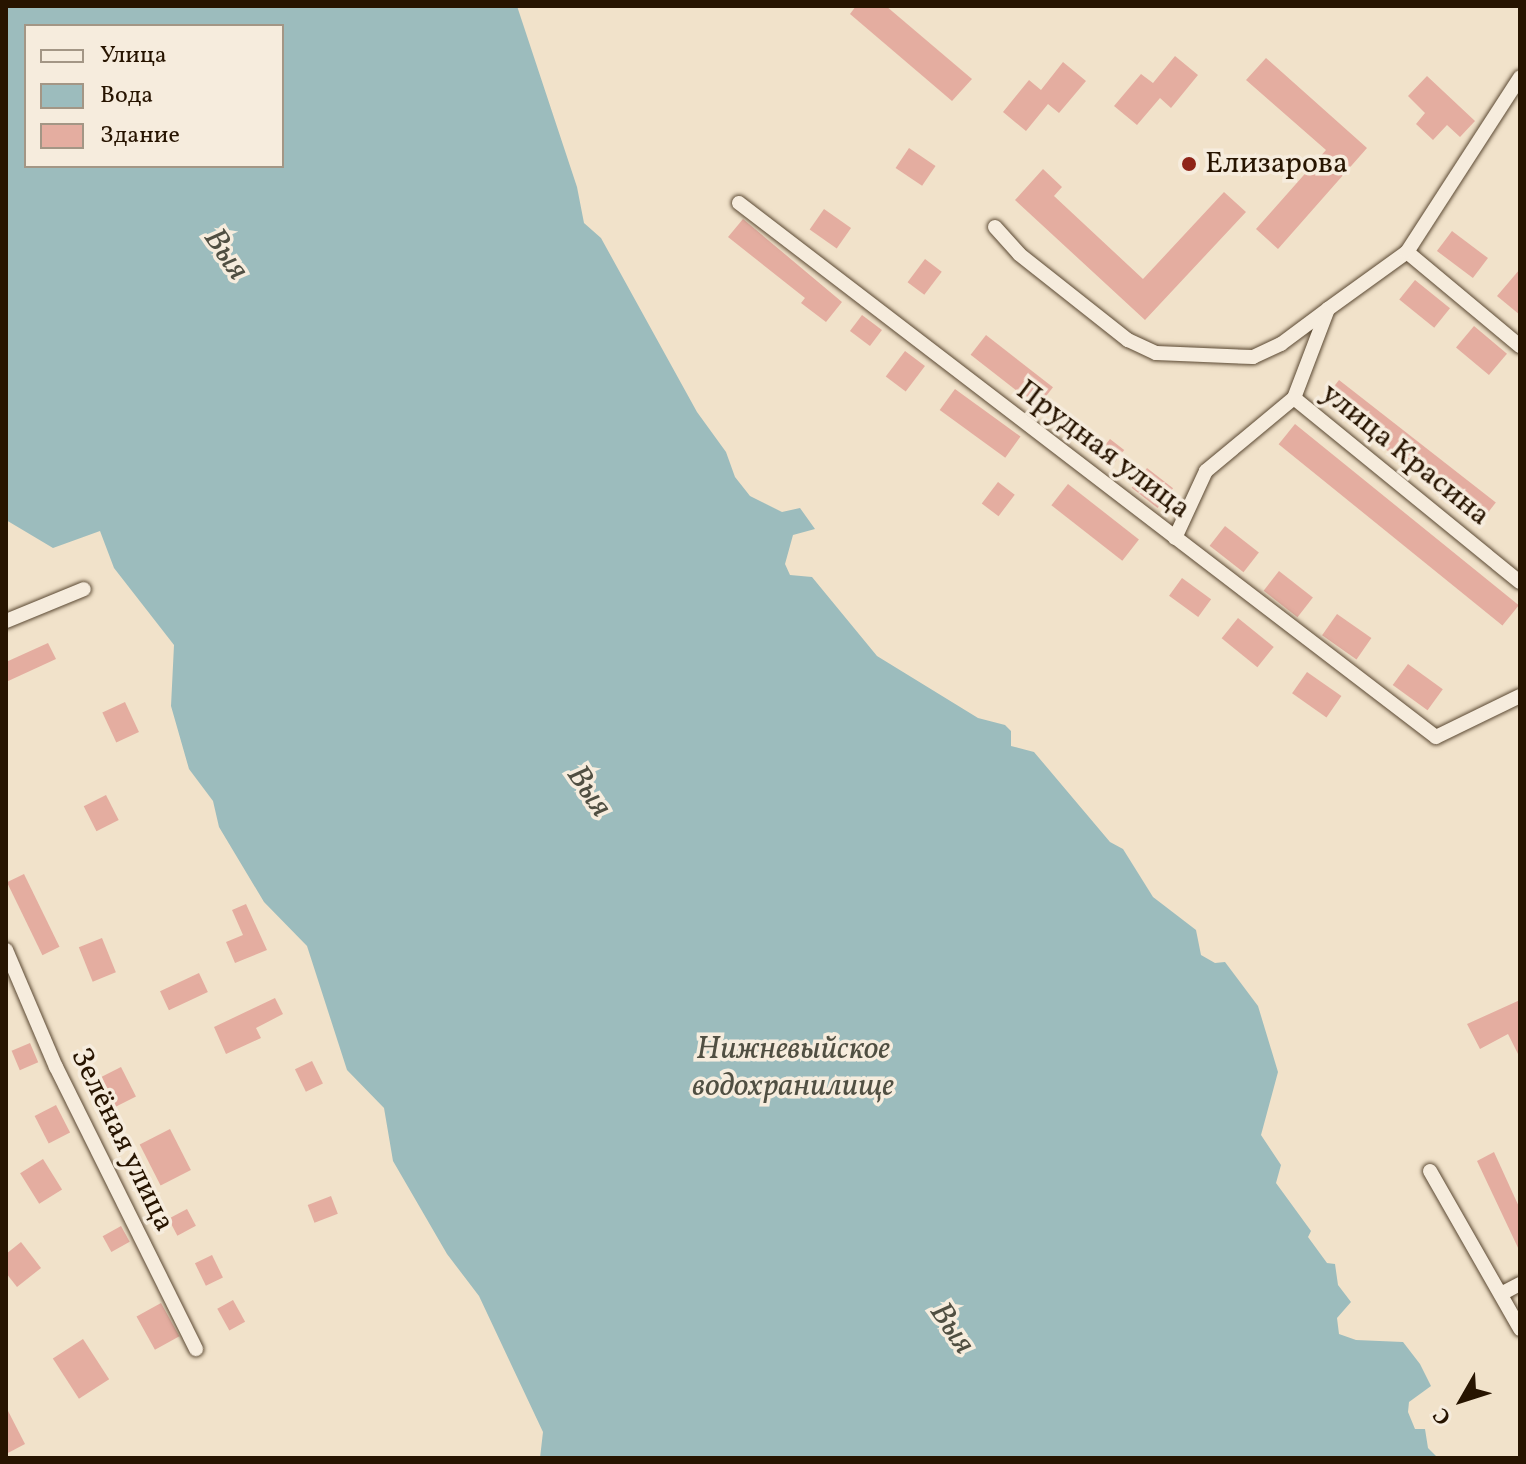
<!DOCTYPE html>
<meta charset="utf-8">
<style>
body{margin:0}
#map{position:relative;width:1526px;height:1464px;overflow:hidden;background:#f1e2ca;font-family:Vollkorn,serif}
div>[style]{position:absolute}
[style*='--x']{left:calc(var(--x)*1px);top:calc(var(--y)*1px);width:calc(var(--w)*1px);rotate:calc(var(--a)*1deg)}
.water>*{inset:0;background:#9cbcbd}
.building>*{inset:0;background:#e4ada0;transform-origin:0 0}
.roads{filter:drop-shadow(0 0 2px #5a4832) drop-shadow(0 0 2px #5a4832)}
.street>*{height:14px;margin:-7px;padding:0 7px;transform-origin:7px;border-radius:7px;background:#f6ecdd}
.dots>*{width:22px;height:22px;translate:-50% -50%;box-sizing:border-box;border:4px solid #f6ecdd;border-radius:50%}
span{translate:-50% -50%;white-space:nowrap;text-align:center;line-height:1.15;-webkit-text-stroke:7px #f6ecdd;paint-order:stroke}
.poi-label{font-size:30px;color:#271400}
.left{translate:0 -50%;text-align:left}
.street-label{font-size:30px;color:#271400}
.water-label{font-size:32px;color:#504f42;font-style:italic}
.frame{position:absolute;inset:0;border:8px solid #271400;pointer-events:none}
.legend{position:absolute;left:24px;top:24px;width:260px;height:144px;box-sizing:border-box;background:#f6ecdd;border:2px solid #a39685;margin:0;padding:10px 14px;list-style:none;font-size:24px;color:#271400}
.legend li{display:flex;align-items:center;gap:16px;height:40px}
.legend b{width:40px;border:2px solid #a39685}
.north{position:absolute;left:1422px;top:1360px;width:80px;height:80px;-webkit-text-stroke:6px #f6ecdd;paint-order:stroke;rotate:231deg;font-size:22px;font-weight:700;line-height:32px;text-align:center;color:#271400}
.north::after{content:'';display:block;margin:auto;width:28px;height:36px;background:#271400;clip-path:polygon(50% 0,100% 100%,50% 72%,0 100%)}
</style>
<div id="map">
<div class="water">
<div style="clip-path:polygon(evenodd,6px 6px,517px 6px,577px 187px,584px 223px,601px 238px,697px 412px,726px 452px,735px 477px,750px 496px,782px 512px,800px 508px,815px 529px,793px 535px,785px 564px,790px 575px,812px 577px,877px 656px,978px 718px,1005px 725px,1011px 731px,1011px 746px,1034px 752px,1110px 842px,1123px 849px,1153px 897px,1196px 930px,1201px 955px,1215px 963px,1225px 962px,1258px 1006px,1278px 1072px,1261px 1135px,1281px 1165px,1276px 1183px,1311px 1231px,1308px 1237px,1327px 1263px,1335px 1264px,1338px 1285px,1351px 1302px,1337px 1318px,1339px 1334px,1356px 1340px,1403px 1342px,1420px 1364px,1431px 1386px,1409px 1402px,1408px 1412px,1415px 1429px,1425px 1429px,1428px 1448px,1438px 1458px,540px 1458px,543px 1432px,479px 1296px,447px 1254px,393px 1161px,384px 1108px,347px 1070px,307px 946px,264px 902px,219px 827px,213px 801px,189px 769px,171px 706px,174px 645px,114px 568px,100px 531px,53px 548px,6px 520px,6px 6px,26px 26px,282px 26px,282px 166px,26px 166px,26px 26px)"></div>
</div>
<div class="building">
<div style="clip-path:polygon(856px 6px,886px 6px,972px 79px,952px 101px,850px 14px)"></div>
<div style="clip-path:polygon(1175px 56px,1198px 75px,1171px 108px,1160px 98px,1137px 125px,1114px 106px,1141px 74px,1153px 83px)"></div>
<div style="clip-path:polygon(1266px 58px,1367px 148px,1278px 249px,1256px 229px,1326px 150px,1246px 80px)"></div>
<div style="clip-path:polygon(1063px 62px,1086px 81px,1059px 113px,1048px 104px,1026px 131px,1003px 112px,1029px 80px,1041px 90px)"></div>
<div style="clip-path:polygon(1427px 76px,1475px 121px,1460px 137px,1447px 125px,1433px 140px,1416px 124px,1425px 113px,1408px 96px)"></div>
<div style="left:909px;top:148px;width:32px;height:24px;rotate:34deg"></div>
<div style="clip-path:polygon(1043px 169px,1062px 187px,1054px 196px,1143px 279px,1224px 192px,1246px 212px,1145px 320px,1015px 200px)"></div>
<div style="left:824px;top:209px;width:33px;height:25px;rotate:35deg"></div>
<div style="clip-path:polygon(743px 219px,842px 302px,826px 322px,801px 303px,805px 298px,728px 237px)"></div>
<div style="left:1452px;top:231px;width:45px;height:25px;rotate:37deg"></div>
<div style="left:925px;top:259px;width:21px;height:29px;rotate:37deg"></div>
<div style="clip-path:polygon(1520px 269px,1520px 315px,1497px 296px)"></div>
<div style="left:1415px;top:280px;width:45px;height:25px;rotate:39deg"></div>
<div style="left:862px;top:315px;width:25px;height:20px;rotate:37deg"></div>
<div style="left:1474px;top:326px;width:43px;height:28px;rotate:40deg"></div>
<div style="left:986px;top:335px;width:85px;height:25px;rotate:38deg"></div>
<div style="left:905px;top:351px;width:25px;height:32px;rotate:37deg"></div>
<div style="left:1339px;top:380px;width:199px;height:26px;rotate:38deg"></div>
<div style="left:955px;top:389px;width:81px;height:26px;rotate:36deg"></div>
<div style="left:1295px;top:424px;width:288px;height:26px;rotate:39deg"></div>
<div style="left:1110px;top:439px;width:18px;height:23px;rotate:38deg"></div>
<div style="left:1147px;top:468px;width:33px;height:25px;rotate:38deg"></div>
<div style="left:998px;top:482px;width:21px;height:27px;rotate:37deg"></div>
<div style="left:1068px;top:484px;width:90px;height:27px;rotate:38deg"></div>
<div style="left:1225px;top:526px;width:43px;height:25px;rotate:38deg"></div>
<div style="left:1279px;top:571px;width:43px;height:25px;rotate:38deg"></div>
<div style="left:1182px;top:578px;width:36px;height:22px;rotate:36deg"></div>
<div style="left:1337px;top:614px;width:42px;height:26px;rotate:35deg"></div>
<div style="left:1238px;top:618px;width:46px;height:26px;rotate:39deg"></div>
<div style="clip-path:polygon(48px 643px,56px 659px,6px 682px,6px 662px)"></div>
<div style="left:1408px;top:664px;width:43px;height:26px;rotate:36deg"></div>
<div style="left:1307px;top:672px;width:42px;height:26px;rotate:35deg"></div>
<div style="left:125px;top:702px;width:33px;height:25px;rotate:65deg"></div>
<div style="left:106px;top:795px;width:28px;height:25px;rotate:63deg"></div>
<div style="left:24px;top:874px;width:81px;height:19px;rotate:64deg"></div>
<div style="clip-path:polygon(246px 904px,267px 950px,235px 963px,226px 942px,243px 935px,232px 910px)"></div>
<div style="left:102px;top:938px;width:37px;height:25px;rotate:68deg"></div>
<div style="left:199px;top:973px;width:21px;height:43px;rotate:65deg"></div>
<div style="clip-path:polygon(275px 998px,283px 1014px,256px 1028px,261px 1038px,226px 1054px,214px 1027px)"></div>
<div style="clip-path:polygon(1520px 1000px,1520px 1058px,1508px 1034px,1480px 1049px,1467px 1024px)"></div>
<div style="left:30px;top:1043px;width:21px;height:20px;rotate:67deg"></div>
<div style="left:312px;top:1061px;width:25px;height:19px;rotate:64deg"></div>
<div style="left:121px;top:1067px;width:33px;height:25px;rotate:63deg"></div>
<div style="left:56px;top:1105px;width:31px;height:24px;rotate:63deg"></div>
<div style="left:170px;top:1129px;width:46px;height:34px;rotate:63deg"></div>
<div style="clip-path:polygon(1494px 1152px,1520px 1209px,1520px 1252px,1477px 1161px)"></div>
<div style="left:43px;top:1159px;width:36px;height:27px;rotate:58deg"></div>
<div style="left:331px;top:1196px;width:19px;height:25px;rotate:69deg"></div>
<div style="left:187px;top:1209px;width:19px;height:21px;rotate:62deg"></div>
<div style="left:121px;top:1226px;width:18px;height:21px;rotate:61deg"></div>
<div style="clip-path:polygon(21px 1242px,41px 1268px,17px 1287px,6px 1273px,6px 1254px)"></div>
<div style="left:212px;top:1255px;width:25px;height:19px;rotate:64deg"></div>
<div style="left:233px;top:1300px;width:25px;height:18px;rotate:61deg"></div>
<div style="left:161px;top:1303px;width:38px;height:28px;rotate:61deg"></div>
<div style="left:83px;top:1339px;width:48px;height:36px;rotate:57deg"></div>
<div style="clip-path:polygon(6px 1407px,25px 1444px,6px 1454px)"></div>
</div>
<div class="roads">
<div class="street">
<div style="--x:739;--y:203;--w:878;--a:37.46"></div>
<div style="--x:1436;--y:737;--w:93;--a:-26"></div>
<div style="--x:995;--y:227;--w:36;--a:48"></div>
<div style="--x:1019;--y:254;--w:139;--a:38.3"></div>
<div style="--x:1128;--y:340;--w:31;--a:25"></div>
<div style="--x:1156;--y:353;--w:97;--a:2.4"></div>
<div style="--x:1253;--y:357;--w:31;--a:-25"></div>
<div style="--x:1281;--y:344;--w:59;--a:-36.7"></div>
<div style="--x:1407;--y:252;--w:147;--a:39.8"></div>
<div style="--x:1294;--y:398;--w:291;--a:39.2"></div>
<div style="--x:1175;--y:538;--w:74;--a:-65.2"></div>
<div style="--x:1206;--y:471;--w:114;--a:-39.7"></div>
<div style="--x:1294;--y:398;--w:95;--a:-69.1"></div>
<div style="--x:1328;--y:309;--w:97;--a:-35.8"></div>
<div style="--x:1407;--y:252;--w:208;--a:-57.1"></div>
<div style="--x:6;--y:621;--w:84;--a:-22.3"></div>
<div style="--x:6;--y:950;--w:127;--a:66.9"></div>
<div style="--x:56;--y:1067;--w:315;--a:63.6"></div>
<div style="--x:1430;--y:1171;--w:182;--a:60.3"></div>
<div style="--x:1501;--y:1294;--w:21;--a:-28"></div>
</div>
</div>
<div class="dots">
<div style="left:1189px;top:164px;background:#8f2418"></div>
</div>
<div class="poi-label">
<span class="left" style="left:1205px;top:164px">Елизарова</span>
</div>
<div class="street-label">
<span style="left:1103px;top:450px;rotate:37deg">Прудная улица</span>
<span style="left:1405px;top:455px;rotate:39deg">улица Красина</span>
<span style="left:122px;top:1140px;rotate:64deg">Зелёная улица</span>
</div>
<div class="water-label">
<span style="left:225px;top:255px;rotate:56deg">Выя</span>
<span style="left:588px;top:792px;rotate:56deg">Выя</span>
<span style="left:793px;top:1069px">Нижневыйское<br>водохранилище</span>
<span style="left:951px;top:1329px;rotate:56deg">Выя</span>
</div>
<div class="frame"></div>
<ul class="legend">
<li><b style="height:10px;background:#f6ecdd"></b>Улица</li>
<li><b style="height:22px;background:#9cbcbd"></b>Вода</li>
<li><b style="height:22px;background:#e4ada0"></b>Здание</li>
</ul>
<div class="north">С</div>
</div>
